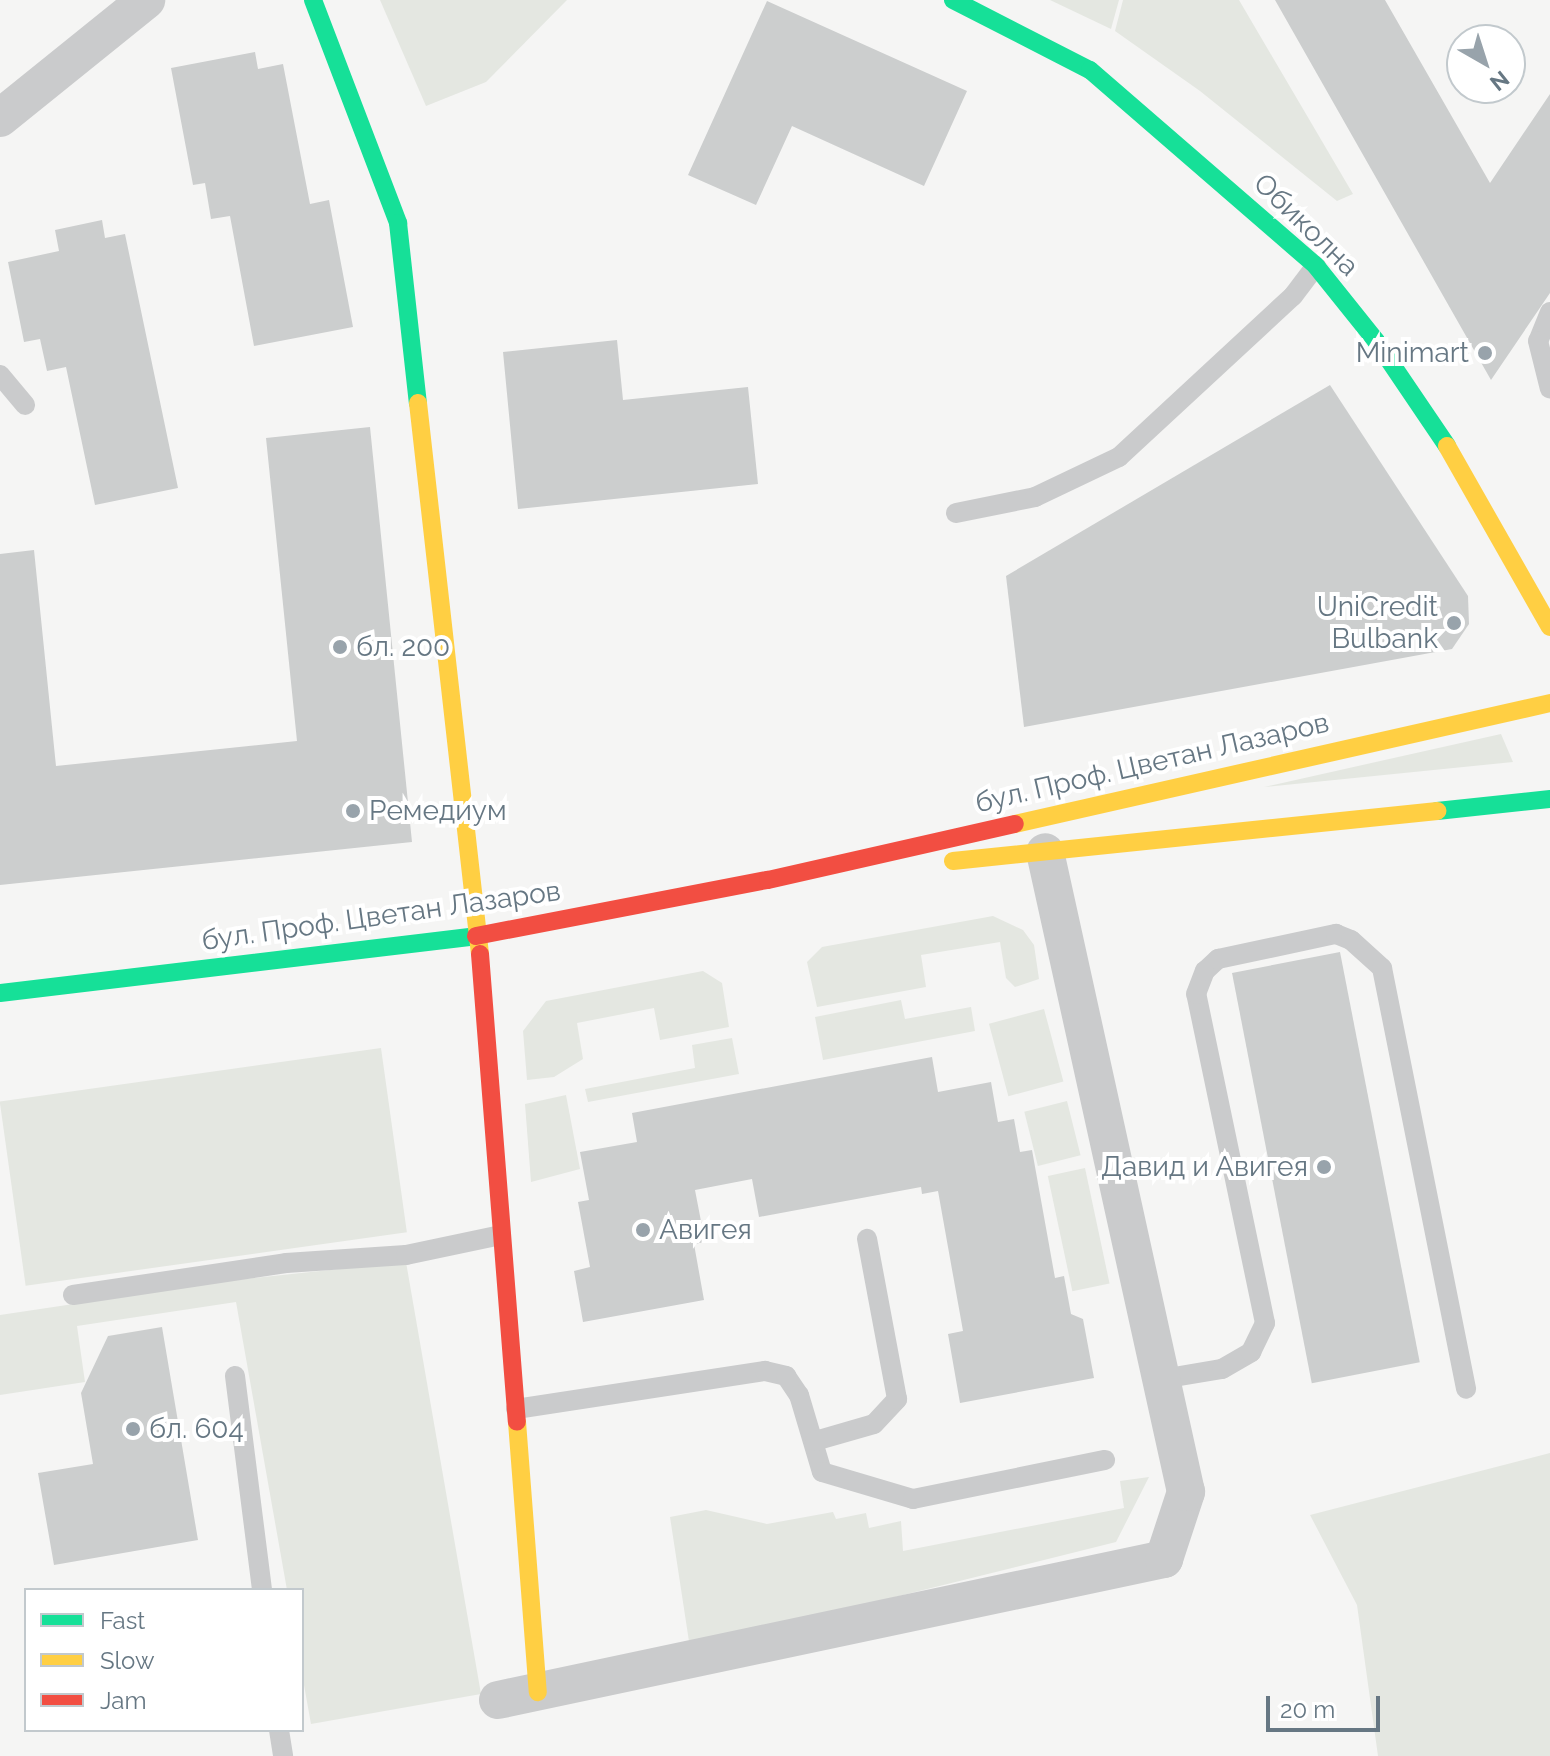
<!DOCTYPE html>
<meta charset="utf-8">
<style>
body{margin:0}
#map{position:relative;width:1550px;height:1756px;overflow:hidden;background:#f5f5f4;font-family:Raleway,sans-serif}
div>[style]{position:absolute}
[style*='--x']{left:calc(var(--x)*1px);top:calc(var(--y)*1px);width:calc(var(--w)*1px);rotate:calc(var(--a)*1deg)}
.green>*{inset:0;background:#e4e7e1;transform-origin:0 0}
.building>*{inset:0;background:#cccece;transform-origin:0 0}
.lane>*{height:20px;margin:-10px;padding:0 10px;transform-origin:10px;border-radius:10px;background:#cacbcc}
.street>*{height:38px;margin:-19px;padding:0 19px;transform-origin:19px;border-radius:19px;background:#cacbcc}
.fast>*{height:18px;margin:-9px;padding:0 9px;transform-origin:9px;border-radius:9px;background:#16e098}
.slow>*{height:18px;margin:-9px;padding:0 9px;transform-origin:9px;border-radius:9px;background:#ffcf43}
.jam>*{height:18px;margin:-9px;padding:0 9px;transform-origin:9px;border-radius:9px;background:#f24e42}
.dots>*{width:22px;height:22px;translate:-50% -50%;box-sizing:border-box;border:4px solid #fff;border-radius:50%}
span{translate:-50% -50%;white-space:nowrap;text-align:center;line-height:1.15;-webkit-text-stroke:8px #fff;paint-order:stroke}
.street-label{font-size:28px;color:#667783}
.poi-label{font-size:28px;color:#667783}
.right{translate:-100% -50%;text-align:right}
.left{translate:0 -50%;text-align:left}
.legend{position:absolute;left:24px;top:1588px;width:280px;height:144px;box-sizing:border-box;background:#fff;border:2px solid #c2c9cd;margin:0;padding:10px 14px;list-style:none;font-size:24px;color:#667783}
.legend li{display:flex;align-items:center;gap:16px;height:40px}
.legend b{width:40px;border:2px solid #c2c9cd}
.north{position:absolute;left:1446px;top:24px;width:80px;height:80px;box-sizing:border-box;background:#fff;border:2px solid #c2c9cd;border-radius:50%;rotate:141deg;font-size:22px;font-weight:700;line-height:32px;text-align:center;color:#667783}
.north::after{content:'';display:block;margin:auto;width:28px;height:36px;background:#98a3ab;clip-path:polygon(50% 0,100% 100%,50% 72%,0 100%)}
.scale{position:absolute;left:1266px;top:1696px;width:114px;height:36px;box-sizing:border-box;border:4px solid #667783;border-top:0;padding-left:10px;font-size:24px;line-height:28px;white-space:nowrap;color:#667783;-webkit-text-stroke:6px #fff;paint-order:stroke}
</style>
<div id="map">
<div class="green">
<div style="clip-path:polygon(380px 0,567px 0,486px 82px,426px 106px)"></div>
<div style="clip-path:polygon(1050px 0,1119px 0,1111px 29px)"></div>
<div style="clip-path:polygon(1123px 0,1239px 0,1353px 194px,1337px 201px,1200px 91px,1115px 31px)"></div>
<div style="clip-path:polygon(1501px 734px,1513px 762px,1264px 787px)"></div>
<div style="clip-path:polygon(993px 916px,1023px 930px,1034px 945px,1039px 979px,1015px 987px,1006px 978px,1000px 942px,921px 955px,926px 987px,817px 1007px,807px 962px,822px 947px)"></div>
<div style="clip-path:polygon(703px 971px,722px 983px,729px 1027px,660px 1040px,654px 1008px,577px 1023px,583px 1059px,554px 1077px,527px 1080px,523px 1031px,546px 1001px)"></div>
<div style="clip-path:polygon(901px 1000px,905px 1019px,971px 1007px,975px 1031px,823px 1060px,815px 1017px)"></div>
<div style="left:1044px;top:1009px;width:75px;height:57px;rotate:75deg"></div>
<div style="clip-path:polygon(732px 1038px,739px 1074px,588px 1102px,585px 1089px,695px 1068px,692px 1045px)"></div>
<div style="left:381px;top:1048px;width:186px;height:385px;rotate:82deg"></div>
<div style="clip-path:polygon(566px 1095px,580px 1169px,531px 1182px,525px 1104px)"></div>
<div style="left:1067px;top:1101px;width:56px;height:44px;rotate:76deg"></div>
<div style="left:1085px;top:1168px;width:118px;height:38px;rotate:78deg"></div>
<div style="clip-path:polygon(406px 1262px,481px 1694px,311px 1724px,302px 1674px,302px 1590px,287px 1590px,236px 1302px,77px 1326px,85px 1382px,0 1395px,0 1315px,234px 1280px)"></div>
<div style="clip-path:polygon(1550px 1453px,1550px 1756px,1378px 1756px,1357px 1605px,1310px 1515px)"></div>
<div style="clip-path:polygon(1149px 1477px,1116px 1542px,690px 1648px,670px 1517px,706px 1510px,767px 1524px,833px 1512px,836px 1519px,866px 1513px,869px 1528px,901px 1521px,903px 1551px,1124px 1508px,1120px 1481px)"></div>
</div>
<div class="building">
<div style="clip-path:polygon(1275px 0,1385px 0,1490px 183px,1550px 94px,1550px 293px,1491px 380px)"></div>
<div style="clip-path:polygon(767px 1px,967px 91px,924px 186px,792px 126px,756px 205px,688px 175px)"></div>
<div style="clip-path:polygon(255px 52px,258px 69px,283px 64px,310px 204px,329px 200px,353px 327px,254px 346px,230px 216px,211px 219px,205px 183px,193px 185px,171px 68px)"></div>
<div style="clip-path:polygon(102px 220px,105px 238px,125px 234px,178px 488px,95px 505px,66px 367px,47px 371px,40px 339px,24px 342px,8px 262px,59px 251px,55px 230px)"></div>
<div style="clip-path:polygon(617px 340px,623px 400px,748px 387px,758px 484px,518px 509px,503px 352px)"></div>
<div style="clip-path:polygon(1330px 385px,1468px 596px,1469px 624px,1452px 649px,1024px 727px,1006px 576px)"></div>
<div style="clip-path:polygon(370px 427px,412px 842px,0 885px,0 554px,34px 550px,56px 766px,297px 741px,266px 438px)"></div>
<div style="left:1340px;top:952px;width:418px;height:110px;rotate:79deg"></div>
<div style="clip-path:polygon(932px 1057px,938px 1092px,991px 1082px,998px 1122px,1014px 1119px,1020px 1152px,1032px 1150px,1055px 1278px,1064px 1276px,1071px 1314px,1083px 1319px,1094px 1378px,960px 1403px,948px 1334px,963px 1331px,938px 1191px,922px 1194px,921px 1187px,759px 1217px,752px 1179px,695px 1190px,705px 1242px,694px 1244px,704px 1300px,583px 1322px,574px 1271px,590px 1267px,578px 1202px,589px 1200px,580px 1152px,637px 1142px,632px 1113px)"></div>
<div style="clip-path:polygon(162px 1327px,198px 1540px,54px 1565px,38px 1473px,93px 1464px,81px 1393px,108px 1336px)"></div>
</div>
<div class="lane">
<div style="--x:1550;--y:312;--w:31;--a:112"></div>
<div style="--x:1538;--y:341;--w:49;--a:76"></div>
<div style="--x:0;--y:375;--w:39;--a:50"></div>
<div style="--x:956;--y:513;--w:81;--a:-11.4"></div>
<div style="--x:1035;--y:497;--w:93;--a:-25.5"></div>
<div style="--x:1119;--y:457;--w:237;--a:-42.8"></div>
<div style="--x:1293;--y:296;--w:38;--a:-53"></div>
<div style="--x:73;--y:1295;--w:215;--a:-8.5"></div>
<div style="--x:286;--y:1263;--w:120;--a:-3.8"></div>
<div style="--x:406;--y:1255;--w:97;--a:-11.9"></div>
<div style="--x:235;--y:1376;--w:216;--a:82.8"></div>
<div style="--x:1162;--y:1379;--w:61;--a:-9.5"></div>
<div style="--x:1222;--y:1369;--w:34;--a:-30"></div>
<div style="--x:1251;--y:1352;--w:32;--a:-64"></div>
<div style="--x:1265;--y:1323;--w:336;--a:-101.8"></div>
<div style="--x:1196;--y:994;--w:25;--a:-69"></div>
<div style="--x:1205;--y:971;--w:18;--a:-43"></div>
<div style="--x:1218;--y:959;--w:121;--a:-12"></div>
<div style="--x:1336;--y:934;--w:16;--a:22"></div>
<div style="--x:1351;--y:940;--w:42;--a:42.1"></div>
<div style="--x:1382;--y:968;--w:429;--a:78.7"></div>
<div style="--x:516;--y:1409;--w:252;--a:-8.7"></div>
<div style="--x:765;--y:1371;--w:22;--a:13"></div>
<div style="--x:786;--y:1376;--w:23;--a:56"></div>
<div style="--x:799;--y:1395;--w:80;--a:73.4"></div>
<div style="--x:822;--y:1472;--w:95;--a:16.5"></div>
<div style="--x:913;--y:1499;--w:196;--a:-11.5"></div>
<div style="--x:815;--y:1441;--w:61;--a:-16.1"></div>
<div style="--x:874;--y:1424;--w:34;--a:-47"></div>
<div style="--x:897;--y:1399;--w:163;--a:-100.6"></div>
<div style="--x:279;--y:1730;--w:26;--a:81"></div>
</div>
<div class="street">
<div style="--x:0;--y:118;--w:188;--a:-38.9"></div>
<div style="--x:498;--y:1700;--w:681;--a:-11.95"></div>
<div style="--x:1164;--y:1559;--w:71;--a:-71.8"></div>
<div style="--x:1186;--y:1492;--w:655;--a:-102.42"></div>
</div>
<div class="fast">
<div style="--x:313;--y:0;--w:239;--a:69.1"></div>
<div style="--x:398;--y:223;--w:181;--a:83.7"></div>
<div style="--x:953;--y:0;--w:154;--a:27.1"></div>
<div style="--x:1090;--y:70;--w:299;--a:40.9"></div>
<div style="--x:1316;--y:266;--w:96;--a:51.3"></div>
<div style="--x:1376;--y:341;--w:127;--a:55.9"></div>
<div style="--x:1437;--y:811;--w:114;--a:-6.1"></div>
<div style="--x:0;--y:993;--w:479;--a:-6.8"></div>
</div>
<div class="slow">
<div style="--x:418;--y:403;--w:554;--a:83.58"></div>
<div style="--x:1447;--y:446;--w:208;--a:60.4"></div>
<div style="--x:1015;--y:824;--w:549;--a:-12.74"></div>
<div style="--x:953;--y:861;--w:487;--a:-5.9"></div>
<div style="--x:517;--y:1422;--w:271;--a:85.6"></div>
</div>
<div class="jam">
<div style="--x:476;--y:936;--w:297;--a:-10.9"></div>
<div style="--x:768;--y:880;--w:253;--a:-12.8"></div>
<div style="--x:480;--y:954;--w:469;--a:85.5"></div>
</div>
<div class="dots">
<div style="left:1485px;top:353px;background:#98a3ab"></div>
<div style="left:1454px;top:623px;background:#98a3ab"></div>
<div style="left:340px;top:647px;background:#98a3ab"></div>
<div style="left:353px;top:811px;background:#98a3ab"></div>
<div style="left:1324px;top:1167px;background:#98a3ab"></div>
<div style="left:643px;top:1230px;background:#98a3ab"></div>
<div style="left:133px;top:1429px;background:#98a3ab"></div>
</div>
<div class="street-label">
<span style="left:1306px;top:225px;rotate:44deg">Обиколна</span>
<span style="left:1152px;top:763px;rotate:-13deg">бул. Проф. Цветан Лазаров</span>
<span style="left:381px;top:916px;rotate:-8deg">бул. Проф. Цветан Лазаров</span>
</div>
<div class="poi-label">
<span class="right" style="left:1469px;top:353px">Minimart</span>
<span class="right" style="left:1438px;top:623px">UniCredit<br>Bulbank</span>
<span class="left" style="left:356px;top:647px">бл. 200</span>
<span class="left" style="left:369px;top:811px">Ремедиум</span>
<span class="right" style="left:1308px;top:1167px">Давид и Авигея</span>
<span class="left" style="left:659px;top:1230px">Авигея</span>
<span class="left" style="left:149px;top:1429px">бл. 604</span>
</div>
<ul class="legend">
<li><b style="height:10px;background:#16e098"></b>Fast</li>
<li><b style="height:10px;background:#ffcf43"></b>Slow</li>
<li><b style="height:10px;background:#f24e42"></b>Jam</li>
</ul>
<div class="north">N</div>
<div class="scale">20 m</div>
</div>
